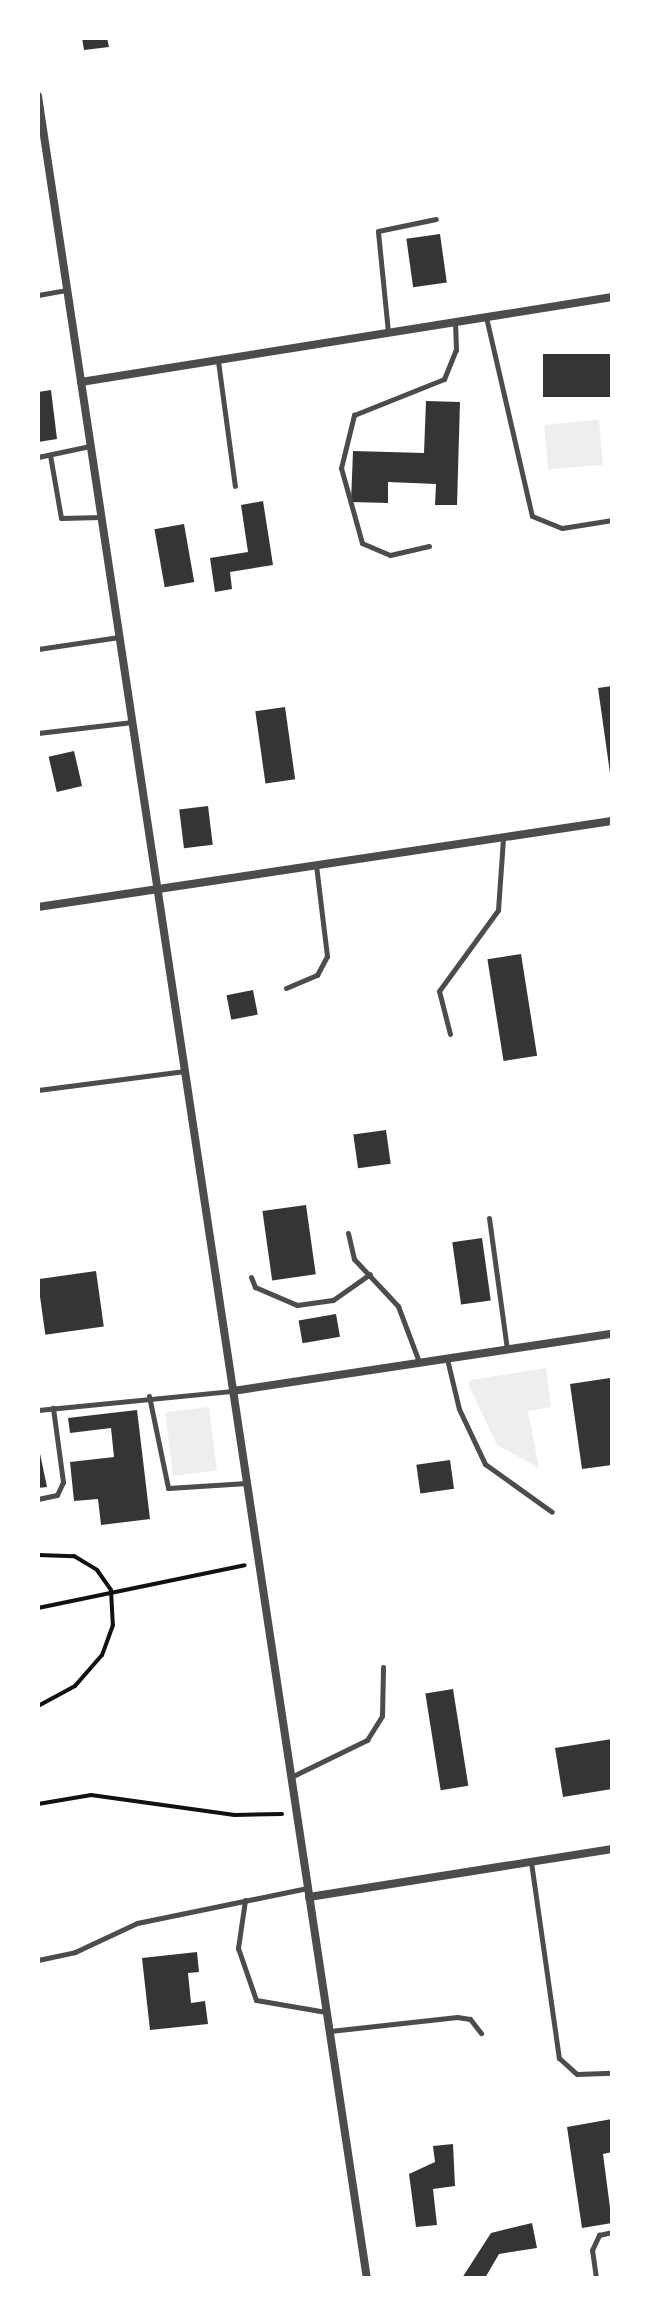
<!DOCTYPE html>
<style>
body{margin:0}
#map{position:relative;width:650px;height:2316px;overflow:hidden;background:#fff;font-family:Montserrat,sans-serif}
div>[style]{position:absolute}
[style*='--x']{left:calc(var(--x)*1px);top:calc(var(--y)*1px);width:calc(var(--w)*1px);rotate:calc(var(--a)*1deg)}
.green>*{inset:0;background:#eee;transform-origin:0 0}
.building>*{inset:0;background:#353535;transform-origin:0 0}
.path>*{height:4px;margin:-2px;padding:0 2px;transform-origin:2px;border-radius:2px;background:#111}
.service>*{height:5px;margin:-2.5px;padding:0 2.5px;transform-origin:2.5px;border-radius:2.5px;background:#4c4c4c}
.minor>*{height:8px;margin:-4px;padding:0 4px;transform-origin:4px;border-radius:4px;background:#4c4c4c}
span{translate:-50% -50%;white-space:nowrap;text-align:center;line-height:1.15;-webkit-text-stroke:8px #fff;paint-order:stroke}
.frame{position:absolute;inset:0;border:40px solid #fff;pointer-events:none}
</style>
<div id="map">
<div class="green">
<div style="left:599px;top:420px;width:45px;height:55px;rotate:85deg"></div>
<div style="clip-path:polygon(546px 1368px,551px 1407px,528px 1411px,539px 1468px,497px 1445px,469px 1386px,470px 1380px)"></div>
<div style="left:209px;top:1407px;width:64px;height:44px;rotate:83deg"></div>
</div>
<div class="building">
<div style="clip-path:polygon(82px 38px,107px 38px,109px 47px,84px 50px)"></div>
<div style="left:440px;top:234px;width:49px;height:34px;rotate:82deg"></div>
<div style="left:612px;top:354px;width:43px;height:69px;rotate:90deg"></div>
<div style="clip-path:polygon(51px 390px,57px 439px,38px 442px,38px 392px)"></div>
<div style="clip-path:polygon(426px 401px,460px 402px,457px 505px,435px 505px,436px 484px,388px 482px,388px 503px,351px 502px,353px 451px,424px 453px)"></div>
<div style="clip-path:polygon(263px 501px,273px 565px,230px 572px,232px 589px,215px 592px,210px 558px,248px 552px,241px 505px)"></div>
<div style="left:184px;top:524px;width:59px;height:30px;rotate:80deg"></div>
<div style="clip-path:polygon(612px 686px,612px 772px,610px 773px,598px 688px)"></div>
<div style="left:285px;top:707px;width:73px;height:30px;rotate:82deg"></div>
<div style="left:74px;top:751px;width:36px;height:26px;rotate:77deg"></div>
<div style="left:208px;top:806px;width:39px;height:29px;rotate:83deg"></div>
<div style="left:521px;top:954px;width:103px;height:34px;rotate:81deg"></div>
<div style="left:253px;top:990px;width:25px;height:27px;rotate:79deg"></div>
<div style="left:386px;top:1130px;width:34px;height:33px;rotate:82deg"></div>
<div style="left:306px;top:1205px;width:70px;height:44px;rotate:82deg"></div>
<div style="left:482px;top:1238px;width:63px;height:30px;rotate:82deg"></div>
<div style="left:96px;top:1271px;width:56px;height:59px;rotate:82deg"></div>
<div style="left:336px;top:1314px;width:23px;height:38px;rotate:80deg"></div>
<div style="clip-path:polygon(610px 1378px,612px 1465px,582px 1469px,570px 1384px)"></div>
<div style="clip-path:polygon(137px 1410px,150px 1519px,101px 1525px,98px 1499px,74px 1501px,70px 1462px,114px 1457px,111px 1428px,70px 1433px,68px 1418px)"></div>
<div style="clip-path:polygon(38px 1444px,47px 1487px,38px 1488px)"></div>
<div style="left:450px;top:1460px;width:29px;height:34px;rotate:82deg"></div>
<div style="left:453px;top:1689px;width:98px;height:28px;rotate:81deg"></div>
<div style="clip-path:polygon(612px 1739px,612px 1789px,563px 1797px,555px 1748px)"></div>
<div style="clip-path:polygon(197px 1952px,199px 1972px,188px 1973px,191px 2003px,205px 2001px,208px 2024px,150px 2030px,142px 1958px)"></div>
<div style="clip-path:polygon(612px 2119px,612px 2152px,603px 2154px,612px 2223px,582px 2228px,567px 2127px)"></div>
<div style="clip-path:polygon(453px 2144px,455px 2186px,433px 2189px,437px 2225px,416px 2227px,409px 2174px,435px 2162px,433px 2146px)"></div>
<div style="clip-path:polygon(532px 2223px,537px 2248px,499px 2254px,485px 2278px,462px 2278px,491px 2233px)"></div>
</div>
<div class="path">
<div style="--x:38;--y:1555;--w:36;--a:2"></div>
<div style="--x:74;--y:1556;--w:27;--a:31"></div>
<div style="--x:97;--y:1570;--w:24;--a:55"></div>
<div style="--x:111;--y:1590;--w:35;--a:87"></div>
<div style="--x:113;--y:1625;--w:32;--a:110"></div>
<div style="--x:102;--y:1655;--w:41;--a:131.1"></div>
<div style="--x:75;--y:1686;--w:42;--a:151.6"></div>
<div style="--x:38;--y:1608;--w:211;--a:-11.7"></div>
<div style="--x:38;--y:1804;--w:54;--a:-9.6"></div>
<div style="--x:91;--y:1795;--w:145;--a:7.9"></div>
<div style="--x:235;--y:1815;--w:47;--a:-1.2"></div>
</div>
<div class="service">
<div style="--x:38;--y:295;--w:28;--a:-10"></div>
<div style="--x:486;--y:317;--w:204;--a:77"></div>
<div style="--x:532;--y:516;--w:32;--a:22"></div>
<div style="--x:562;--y:528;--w:51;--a:-9.1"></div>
<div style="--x:388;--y:332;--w:101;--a:-95.7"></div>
<div style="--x:378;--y:231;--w:59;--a:-11.7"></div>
<div style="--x:218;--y:361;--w:126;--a:82.3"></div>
<div style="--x:50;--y:455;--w:64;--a:80.1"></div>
<div style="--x:61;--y:518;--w:40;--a:-1.4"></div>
<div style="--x:38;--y:457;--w:53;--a:-11.9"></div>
<div style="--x:429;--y:546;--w:40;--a:167"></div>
<div style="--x:390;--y:555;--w:30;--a:-157"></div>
<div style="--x:362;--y:543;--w:78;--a:-105.6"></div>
<div style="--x:341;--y:468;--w:55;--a:-76.2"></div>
<div style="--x:354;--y:415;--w:97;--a:-21.8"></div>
<div style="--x:444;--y:379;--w:31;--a:-68"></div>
<div style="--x:456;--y:350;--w:28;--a:-92"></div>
<div style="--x:38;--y:649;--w:82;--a:-8.4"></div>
<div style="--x:38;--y:733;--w:95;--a:-6.7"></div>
<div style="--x:286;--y:988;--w:34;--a:-23"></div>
<div style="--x:317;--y:975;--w:21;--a:-62"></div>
<div style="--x:327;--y:956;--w:92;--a:-96.9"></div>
<div style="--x:450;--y:1034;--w:44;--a:-104.3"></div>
<div style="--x:439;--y:991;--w:100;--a:-53.9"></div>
<div style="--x:498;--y:910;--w:72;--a:-86"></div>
<div style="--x:38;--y:1090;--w:148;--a:-7.4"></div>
<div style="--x:489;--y:1218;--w:133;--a:82.2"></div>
<div style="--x:348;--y:1233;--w:27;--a:77"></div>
<div style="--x:354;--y:1259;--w:64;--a:46.9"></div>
<div style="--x:398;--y:1306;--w:60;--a:69.4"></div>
<div style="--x:251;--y:1277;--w:11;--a:68"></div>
<div style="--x:255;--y:1287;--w:46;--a:23.2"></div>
<div style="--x:297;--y:1305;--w:36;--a:-8"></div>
<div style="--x:333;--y:1300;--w:45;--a:-35.1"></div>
<div style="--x:447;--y:1359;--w:51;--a:76.5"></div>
<div style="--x:459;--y:1409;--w:61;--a:64.7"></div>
<div style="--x:485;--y:1464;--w:82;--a:35.6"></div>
<div style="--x:149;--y:1396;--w:94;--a:78.3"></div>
<div style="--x:168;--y:1488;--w:79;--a:-3.6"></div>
<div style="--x:38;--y:1410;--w:196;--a:-5.6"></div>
<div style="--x:38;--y:1499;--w:19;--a:-12"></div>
<div style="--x:57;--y:1495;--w:14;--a:-65"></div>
<div style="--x:63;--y:1482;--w:75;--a:-97.7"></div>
<div style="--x:291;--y:1777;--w:85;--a:-26"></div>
<div style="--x:367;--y:1740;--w:28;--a:-58"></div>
<div style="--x:382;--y:1716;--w:49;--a:-88.8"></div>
<div style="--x:531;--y:1862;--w:198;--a:81.9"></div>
<div style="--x:559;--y:2058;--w:24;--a:42"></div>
<div style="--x:577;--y:2074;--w:35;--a:-2"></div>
<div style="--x:245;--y:1900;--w:49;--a:98.3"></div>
<div style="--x:238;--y:1948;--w:55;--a:70.9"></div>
<div style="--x:256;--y:2000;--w:71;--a:9.7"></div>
<div style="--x:38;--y:1960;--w:38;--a:-12"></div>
<div style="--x:75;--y:1952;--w:68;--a:-25.1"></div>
<div style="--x:137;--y:1923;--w:175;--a:-11.6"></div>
<div style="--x:330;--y:2031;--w:128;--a:-6.3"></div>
<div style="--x:457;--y:2017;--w:13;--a:9"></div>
<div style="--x:470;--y:2019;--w:18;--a:52"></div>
<div style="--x:596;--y:2278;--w:28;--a:-98"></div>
<div style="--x:592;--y:2250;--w:17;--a:-65"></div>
<div style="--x:599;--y:2235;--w:13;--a:-13"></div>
</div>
<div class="minor">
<div style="--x:38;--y:96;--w:2207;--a:81.43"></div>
<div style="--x:81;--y:382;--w:538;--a:-9.09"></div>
<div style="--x:38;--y:907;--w:580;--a:-8.52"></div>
<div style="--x:233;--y:1391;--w:383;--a:-8.6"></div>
<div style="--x:309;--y:1897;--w:307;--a:-9"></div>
</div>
<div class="frame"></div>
</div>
